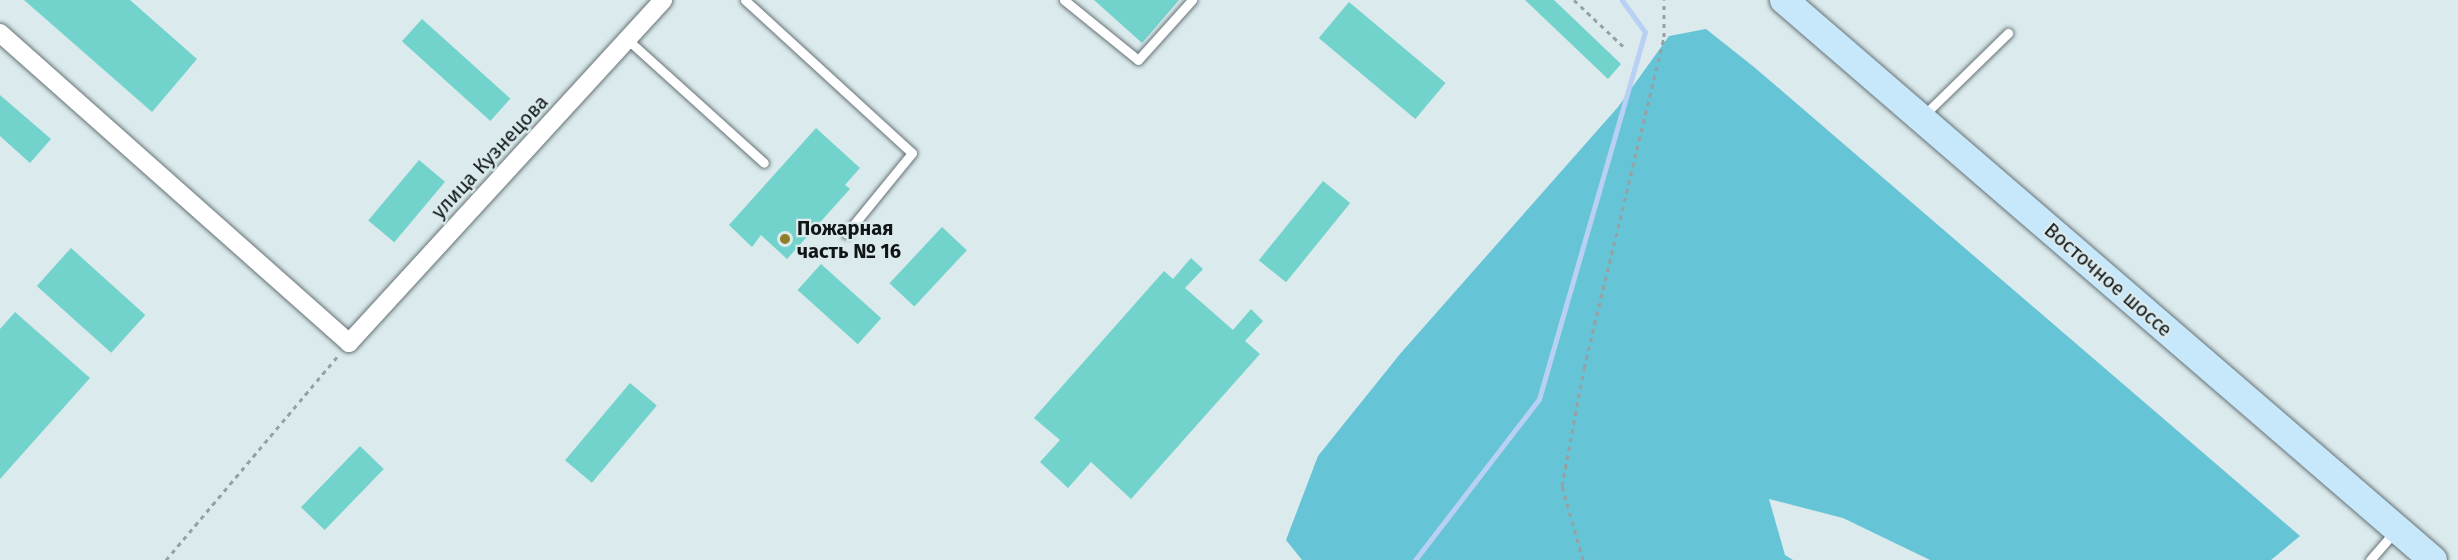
<!DOCTYPE html>
<meta charset="utf-8">
<style>
body{margin:0}
#map{position:relative;width:2458px;height:560px;overflow:hidden;background:#dbeaed;font-family:"Fira Sans",sans-serif}
div>[style]{position:absolute}
[style*='--x']{left:calc(var(--x)*1px);top:calc(var(--y)*1px);width:calc(var(--w)*1px);rotate:calc(var(--a)*1deg)}
.forest>*{inset:0;background:#66c4d7}
.stream>*{height:5px;margin:-2.5px;padding:0 2.5px;transform-origin:2.5px;border-radius:2.5px;background:#b8d0f3}
.building>*{inset:0;background:#71d3cc;transform-origin:0 0}
.path>*{height:3px;margin-top:-1.5px;transform-origin:0;background:repeating-linear-gradient(90deg,#95a1a3 0 4.5px,transparent 0 9px)}
.roads{filter:drop-shadow(0 0 2px #667376) drop-shadow(0 0 2px #667376)}
.lane>*{height:9px;margin:-4.5px;padding:0 4.5px;transform-origin:4.5px;border-radius:4.5px;background:#fff}
.street>*{height:18px;margin:-9px;padding:0 9px;transform-origin:9px;border-radius:9px;background:#fff}
.primary>*{height:28px;margin:-14px;padding:0 14px;transform-origin:14px;border-radius:14px;background:#c7e7fb}
.dots>*{width:16px;height:16px;translate:-50% -50%;box-sizing:border-box;border:3px solid #dbeaed;border-radius:50%}
span{translate:-50% -50%;white-space:nowrap;text-align:center;line-height:1.15;-webkit-text-stroke:4.5px #dbeaed;paint-order:stroke}
.street-label{font-size:20px;color:#101516}
.poi-label{font-size:20px;color:#101516;font-weight:700}
.left{translate:0 -50%;text-align:left}
</style>
<div id="map">
<div class="forest">
<div style="clip-path:polygon(1706px 29px,1754px 67px,2300px 536px,2271px 560px,1930px 560px,1843px 518px,1769px 499px,1785px 555px,1793px 560px,1302px 560px,1286px 540px,1318px 456px,1400px 354px,1618px 107px,1669px 36px)"></div>
</div>
<div class="stream">
<div style="--x:1415;--y:560;--w:203;--a:-52.4"></div>
<div style="--x:1539;--y:399;--w:382;--a:-73.9"></div>
<div style="--x:1645;--y:32;--w:39;--a:-126"></div>
</div>
<div class="building">
<div style="clip-path:polygon(24px 0,130px 0,197px 59px,152px 112px)"></div>
<div style="clip-path:polygon(1094px 0,1179px 0,1142px 43px)"></div>
<div style="clip-path:polygon(1525px 0,1554px 0,1621px 64px,1608px 79px)"></div>
<div style="left:1349px;top:2px;width:126px;height:47px;rotate:40deg"></div>
<div style="left:422px;top:19px;width:119px;height:30px;rotate:42deg"></div>
<div style="clip-path:polygon(0 95px,51px 139px,30px 163px,0 136px)"></div>
<div style="clip-path:polygon(816px 128px,860px 168px,845px 185px,850px 189px,787px 259px,761px 235px,752px 247px,729px 225px)"></div>
<div style="left:419px;top:160px;width:34px;height:79px;rotate:40deg"></div>
<div style="left:1323px;top:181px;width:35px;height:102px;rotate:39deg"></div>
<div style="left:942px;top:227px;width:34px;height:77px;rotate:43deg"></div>
<div style="left:71px;top:248px;width:100px;height:51px;rotate:42deg"></div>
<div style="clip-path:polygon(1191px 258px,1203px 269px,1185px 288px,1233px 330px,1251px 309px,1263px 321px,1245px 341px,1260px 354px,1131px 499px,1091px 462px,1068px 488px,1040px 462px,1060px 440px,1034px 418px,1164px 271px,1173px 279px)"></div>
<div style="left:821px;top:264px;width:81px;height:35px;rotate:42deg"></div>
<div style="clip-path:polygon(15px 312px,90px 378px,0 479px,0 329px)"></div>
<div style="left:630px;top:383px;width:35px;height:101px;rotate:40deg"></div>
<div style="left:360px;top:446px;width:33px;height:85px;rotate:44deg"></div>
</div>
<div class="path">
<div style="--x:1574;--y:0;--w:71;--a:43.3"></div>
<div style="--x:166;--y:560;--w:267;--a:-49.9"></div>
<div style="--x:1583;--y:560;--w:77;--a:-105.8"></div>
<div style="--x:1562;--y:486;--w:120;--a:-79.4"></div>
<div style="--x:1584;--y:368;--w:341;--a:-76.4"></div>
<div style="--x:1664;--y:37;--w:37;--a:-90"></div>
</div>
<div class="roads">
<div class="lane">
<div style="--x:745;--y:0;--w:226;--a:42.5"></div>
<div style="--x:912;--y:153;--w:104;--a:129.2"></div>
<div style="--x:1064;--y:0;--w:95;--a:39"></div>
<div style="--x:1138;--y:60;--w:81;--a:-48"></div>
<div style="--x:628;--y:40;--w:183;--a:42.1"></div>
<div style="--x:1923;--y:116;--w:119;--a:-44.3"></div>
<div style="--x:2370;--y:560;--w:37;--a:-49"></div>
</div>
<div class="street">
<div style="--x:0;--y:33;--w:467;--a:41.6"></div>
<div style="--x:349;--y:343;--w:465;--a:-47.5"></div>
</div>
<div class="primary">
<div style="--x:1784;--y:0;--w:857;--a:40.79"></div>
</div>
</div>
<div class="dots">
<div style="left:785px;top:239px;background:#8e7f26"></div>
</div>
<div class="street-label">
<span style="left:490px;top:157px;rotate:-47deg">улица Кузнецова</span>
<span style="left:2108px;top:280px;rotate:41deg">Восточное шоссе</span>
</div>
<div class="poi-label">
<span class="left" style="left:797px;top:240px">Пожарная<br>часть № 16</span>
</div>
</div>
